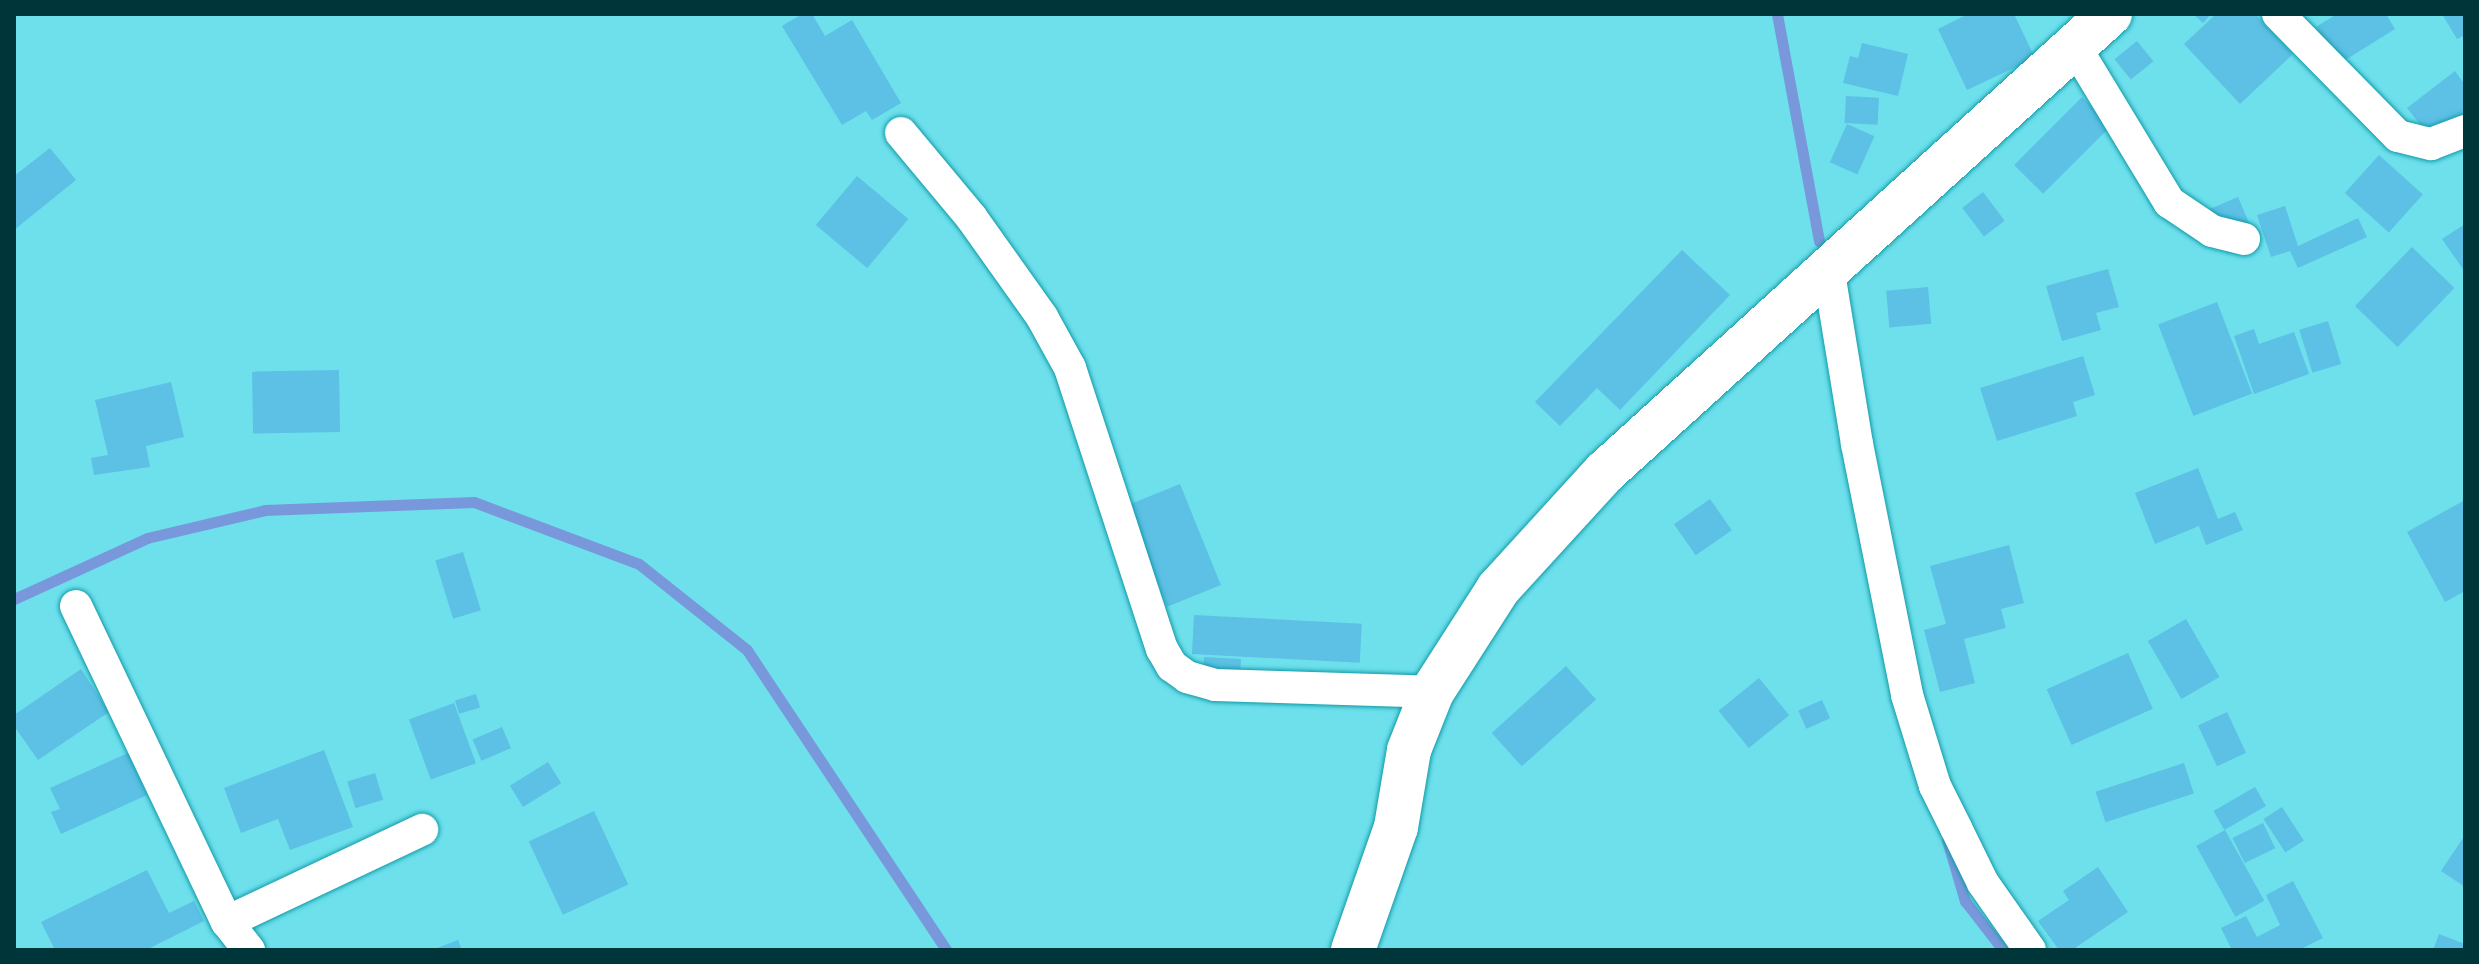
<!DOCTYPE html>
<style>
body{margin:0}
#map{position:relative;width:2479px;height:964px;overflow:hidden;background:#6de0ec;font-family:"Titillium Web",sans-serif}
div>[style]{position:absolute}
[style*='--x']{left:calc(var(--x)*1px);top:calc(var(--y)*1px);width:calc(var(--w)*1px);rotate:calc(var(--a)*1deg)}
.stream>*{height:11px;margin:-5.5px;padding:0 5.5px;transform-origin:5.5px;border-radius:5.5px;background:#7998db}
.building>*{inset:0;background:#5dc0e5;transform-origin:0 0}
.roads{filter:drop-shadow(0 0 2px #119ba8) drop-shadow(0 0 2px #119ba8)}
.minor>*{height:32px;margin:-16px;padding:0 16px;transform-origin:16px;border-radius:16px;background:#fff}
.secondary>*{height:44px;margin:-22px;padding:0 22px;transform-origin:22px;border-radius:22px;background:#fff}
span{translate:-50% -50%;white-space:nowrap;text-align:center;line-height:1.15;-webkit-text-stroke:7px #6de0ec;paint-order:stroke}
.frame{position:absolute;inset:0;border:16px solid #00353a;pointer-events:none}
</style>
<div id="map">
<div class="stream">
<div style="--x:1777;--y:14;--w:231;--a:79.5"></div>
<div style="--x:14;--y:599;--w:146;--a:-24.6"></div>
<div style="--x:147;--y:538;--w:121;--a:-13.3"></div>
<div style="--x:265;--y:510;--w:209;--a:-2.2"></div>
<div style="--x:474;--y:502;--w:176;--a:20.6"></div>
<div style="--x:639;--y:564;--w:138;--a:38.5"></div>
<div style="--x:747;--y:650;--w:360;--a:56.4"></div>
<div style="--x:1947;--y:840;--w:64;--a:73.6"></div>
<div style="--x:1965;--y:901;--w:62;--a:52.2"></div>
</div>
<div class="building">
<div style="clip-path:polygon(802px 14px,812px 14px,825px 36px,852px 20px,901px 103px,872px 120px,866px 111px,842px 125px,782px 26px)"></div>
<div style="clip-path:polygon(1968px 14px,2014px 14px,2035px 58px,1967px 90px,1938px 29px)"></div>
<div style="clip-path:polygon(2193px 14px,2211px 14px,2203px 23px)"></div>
<div style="clip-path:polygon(2216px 14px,2255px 14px,2293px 54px,2240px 104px,2184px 44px)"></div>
<div style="clip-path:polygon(2337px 14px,2386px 14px,2395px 29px,2339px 64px,2316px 27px)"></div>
<div style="clip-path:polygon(2442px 14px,2465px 14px,2465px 35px,2457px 39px)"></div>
<div style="left:2137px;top:41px;width:26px;height:29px;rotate:51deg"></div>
<div style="clip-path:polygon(1862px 43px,1908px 54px,1898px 96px,1843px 83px,1850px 56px,1858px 58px)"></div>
<div style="clip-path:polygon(2455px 71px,2465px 85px,2465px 123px,2436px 145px,2407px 108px)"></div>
<div style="left:1846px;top:96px;width:33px;height:27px;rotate:3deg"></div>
<div style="left:2082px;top:97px;width:41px;height:96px;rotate:45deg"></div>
<div style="left:1847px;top:124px;width:30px;height:42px;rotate:24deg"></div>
<div style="clip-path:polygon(50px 148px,76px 180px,14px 230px,14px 176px)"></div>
<div style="left:2379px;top:155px;width:59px;height:51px;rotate:42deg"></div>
<div style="left:857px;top:176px;width:67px;height:64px;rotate:40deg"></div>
<div style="left:1983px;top:192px;width:36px;height:26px;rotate:53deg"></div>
<div style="left:2238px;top:197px;width:48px;height:32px;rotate:67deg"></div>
<div style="clip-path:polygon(2285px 206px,2298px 246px,2358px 218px,2367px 237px,2298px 268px,2290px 251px,2271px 257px,2257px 215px)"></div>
<div style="clip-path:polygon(2465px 224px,2465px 272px,2442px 239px)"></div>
<div style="left:2412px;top:247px;width:59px;height:82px;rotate:44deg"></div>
<div style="clip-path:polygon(1682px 250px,1730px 295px,1620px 410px,1597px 388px,1560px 426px,1535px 402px)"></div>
<div style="clip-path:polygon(2108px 269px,2119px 307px,2096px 313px,2101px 330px,2062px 341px,2046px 286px)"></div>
<div style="left:1928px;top:287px;width:37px;height:42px;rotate:85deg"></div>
<div style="left:2217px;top:302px;width:98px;height:63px;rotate:69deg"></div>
<div style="left:2328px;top:321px;width:45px;height:30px;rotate:73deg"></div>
<div style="clip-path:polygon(2254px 329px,2259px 344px,2294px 332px,2309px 374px,2254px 394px,2234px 336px)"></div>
<div style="clip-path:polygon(2083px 356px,2095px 395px,2073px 402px,2077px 416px,1997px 441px,1980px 388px)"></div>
<div style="left:339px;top:370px;width:62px;height:87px;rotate:89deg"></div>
<div style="clip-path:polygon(171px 382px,184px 437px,146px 446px,150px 467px,94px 475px,91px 458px,108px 455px,95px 400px)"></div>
<div style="clip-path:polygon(2198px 468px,2218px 519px,2235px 512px,2243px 530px,2206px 545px,2199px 526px,2155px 544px,2135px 493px)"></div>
<div style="left:1180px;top:484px;width:109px;height:58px;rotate:68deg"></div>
<div style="left:1710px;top:499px;width:38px;height:44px;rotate:55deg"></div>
<div style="clip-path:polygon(2465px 500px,2465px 591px,2445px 602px,2407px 532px)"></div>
<div style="clip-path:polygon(2009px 545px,2024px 603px,2001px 609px,2006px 628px,1964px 639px,1975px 683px,1940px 692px,1924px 630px,1946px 624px,1930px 566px)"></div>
<div style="left:463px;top:552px;width:61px;height:29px;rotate:73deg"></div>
<div style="left:1194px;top:615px;width:168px;height:39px;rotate:3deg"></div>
<div style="left:2186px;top:619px;width:67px;height:44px;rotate:60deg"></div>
<div style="left:2128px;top:653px;width:61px;height:89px;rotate:66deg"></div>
<div style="left:1204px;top:657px;width:37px;height:20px;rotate:3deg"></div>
<div style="left:1566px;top:666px;width:45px;height:100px;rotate:48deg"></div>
<div style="clip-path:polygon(81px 669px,109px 712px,38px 760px,14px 726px,14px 715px)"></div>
<div style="left:1759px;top:678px;width:48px;height:52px;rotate:51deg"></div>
<div style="left:476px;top:694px;width:14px;height:22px;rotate:73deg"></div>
<div style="left:1822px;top:700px;width:20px;height:26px;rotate:66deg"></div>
<div style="left:454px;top:703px;width:64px;height:48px;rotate:70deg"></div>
<div style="left:2227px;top:712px;width:45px;height:32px;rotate:65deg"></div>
<div style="left:502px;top:727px;width:23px;height:32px;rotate:67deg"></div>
<div style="clip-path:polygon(324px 750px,353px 827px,290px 850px,278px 819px,241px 833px,224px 788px)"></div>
<div style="clip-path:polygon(128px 753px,147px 795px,61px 834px,51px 812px,60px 809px,50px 788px)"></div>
<div style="left:548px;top:762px;width:25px;height:45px;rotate:58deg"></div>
<div style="left:2184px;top:763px;width:32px;height:93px;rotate:72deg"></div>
<div style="left:375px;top:773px;width:28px;height:29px;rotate:73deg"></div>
<div style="left:2255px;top:787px;width:22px;height:48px;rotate:60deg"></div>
<div style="left:2282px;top:807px;width:40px;height:22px;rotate:57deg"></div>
<div style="left:594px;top:811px;width:81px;height:72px;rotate:65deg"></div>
<div style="left:2263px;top:823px;width:28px;height:34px;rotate:64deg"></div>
<div style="left:2225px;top:830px;width:81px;height:33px;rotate:61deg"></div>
<div style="clip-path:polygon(2465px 835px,2465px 887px,2441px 871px)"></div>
<div style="clip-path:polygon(2098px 867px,2128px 912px,2072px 950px,2059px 950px,2038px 921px,2069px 900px,2063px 891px)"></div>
<div style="clip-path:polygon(147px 870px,169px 913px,194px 901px,204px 921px,146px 950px,55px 950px,41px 922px)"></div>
<div style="clip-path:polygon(2293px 881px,2323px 938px,2299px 950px,2232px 950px,2221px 928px,2246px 916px,2257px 937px,2280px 925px,2266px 895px)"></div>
<div style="clip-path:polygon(2439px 934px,2465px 944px,2465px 950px,2433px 950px)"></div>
<div style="clip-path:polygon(458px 940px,462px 950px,432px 950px)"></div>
</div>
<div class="roads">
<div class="minor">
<div style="--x:2278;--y:14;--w:171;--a:45.5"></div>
<div style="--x:2398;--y:136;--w:34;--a:14"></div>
<div style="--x:2431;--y:144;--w:36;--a:-21"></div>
<div style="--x:2074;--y:45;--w:184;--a:58.8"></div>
<div style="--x:2169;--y:202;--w:52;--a:34"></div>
<div style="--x:2212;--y:231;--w:33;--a:14"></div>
<div style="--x:901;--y:133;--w:109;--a:50.2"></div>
<div style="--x:971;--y:217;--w:123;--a:54.6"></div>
<div style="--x:1042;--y:317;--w:58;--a:61.2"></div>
<div style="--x:1070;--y:368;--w:296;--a:71.9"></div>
<div style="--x:1162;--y:649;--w:20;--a:60"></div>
<div style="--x:1172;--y:666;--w:19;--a:36"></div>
<div style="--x:1187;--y:677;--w:29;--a:16"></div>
<div style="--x:1215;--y:685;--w:217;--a:1.8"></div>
<div style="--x:1829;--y:273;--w:173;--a:80.7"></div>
<div style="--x:1857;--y:444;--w:256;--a:78.7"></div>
<div style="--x:1907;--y:695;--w:95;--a:72.9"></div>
<div style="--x:1935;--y:786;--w:47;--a:63.4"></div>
<div style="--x:1956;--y:828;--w:61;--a:63.9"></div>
<div style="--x:1983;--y:883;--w:82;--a:55"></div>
<div style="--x:76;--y:606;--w:350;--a:64.5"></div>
<div style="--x:227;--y:922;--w:36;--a:52"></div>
<div style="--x:227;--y:922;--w:216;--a:-25.3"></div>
</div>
<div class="secondary">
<div style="--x:1353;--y:950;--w:130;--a:-70.7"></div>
<div style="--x:1396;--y:827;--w:78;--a:-80.4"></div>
<div style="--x:1409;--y:750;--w:62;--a:-68.4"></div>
<div style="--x:1432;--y:692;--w:122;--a:-57.3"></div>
<div style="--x:1498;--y:589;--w:159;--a:-47.6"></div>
<div style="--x:1605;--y:472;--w:682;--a:-42.21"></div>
</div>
</div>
<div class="frame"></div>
</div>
